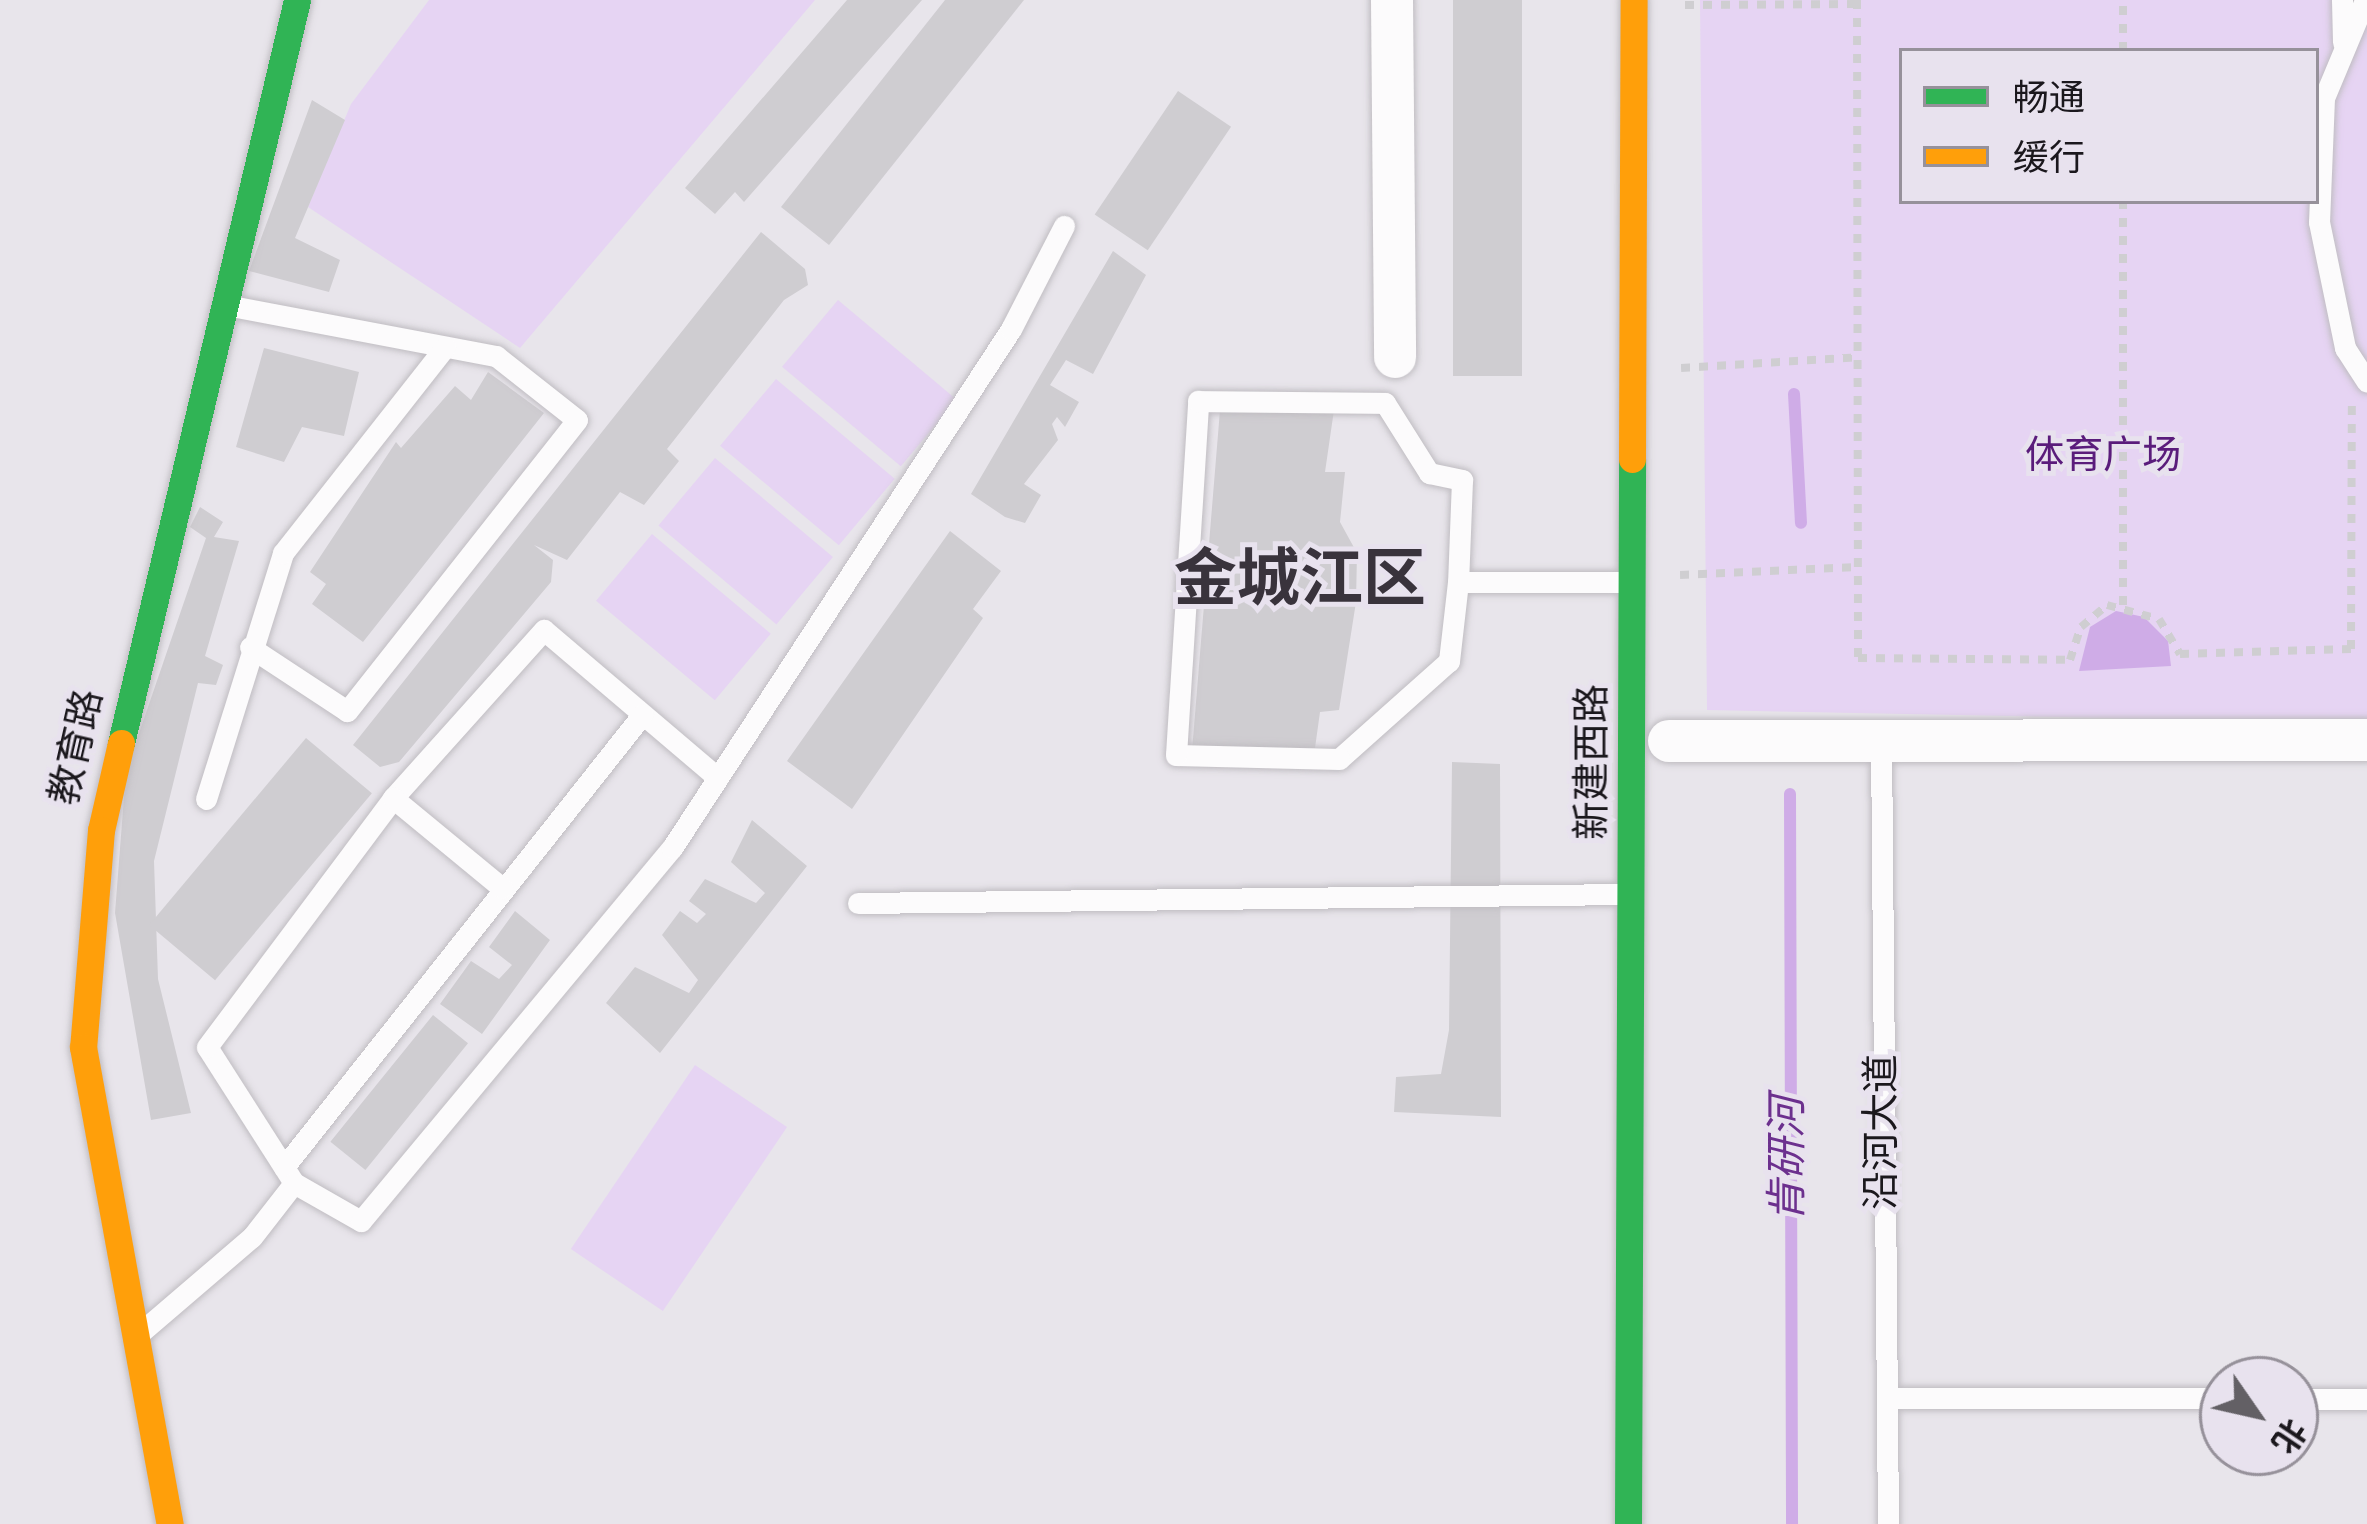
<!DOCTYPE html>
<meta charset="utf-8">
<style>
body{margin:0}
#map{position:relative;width:2367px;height:1524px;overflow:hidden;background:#e8e5eb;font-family:Overpass,"Noto Sans SC",sans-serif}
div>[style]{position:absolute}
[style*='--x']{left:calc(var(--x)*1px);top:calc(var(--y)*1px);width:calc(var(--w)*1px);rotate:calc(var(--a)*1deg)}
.green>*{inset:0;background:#e6d4f3;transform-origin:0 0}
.water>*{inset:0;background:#cface7}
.stream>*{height:12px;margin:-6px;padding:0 6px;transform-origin:6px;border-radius:6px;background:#cface7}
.building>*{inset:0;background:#cfcdd1;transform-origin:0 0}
.path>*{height:8px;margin-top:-4px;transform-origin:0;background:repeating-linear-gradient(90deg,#cfced1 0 9px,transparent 0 18px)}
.roads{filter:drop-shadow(0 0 3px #c0bdc2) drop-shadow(0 0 3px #c0bdc2)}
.lane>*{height:21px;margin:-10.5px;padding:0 10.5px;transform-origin:10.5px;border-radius:10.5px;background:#fcfbfc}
.street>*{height:42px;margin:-21px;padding:0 21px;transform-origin:21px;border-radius:21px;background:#fcfbfc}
.fast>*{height:27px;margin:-13.5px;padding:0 13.5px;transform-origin:13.5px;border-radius:13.5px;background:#30b455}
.slow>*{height:27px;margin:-13.5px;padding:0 13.5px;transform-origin:13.5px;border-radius:13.5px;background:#ff9f0a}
span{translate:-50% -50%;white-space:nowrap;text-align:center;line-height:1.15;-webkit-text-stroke:10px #e8e2ee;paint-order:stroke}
.park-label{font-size:39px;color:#5a1c7b}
.street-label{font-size:39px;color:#1b181d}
.water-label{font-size:42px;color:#6c308e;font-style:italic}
.town-label{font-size:63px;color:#39333c;font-weight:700}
.legend{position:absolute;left:1899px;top:48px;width:420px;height:156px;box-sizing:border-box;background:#e8e2ee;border:3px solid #96919a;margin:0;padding:15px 21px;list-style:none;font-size:36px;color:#1b181d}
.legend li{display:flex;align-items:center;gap:24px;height:60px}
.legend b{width:60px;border:3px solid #96919a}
.north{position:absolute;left:2199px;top:1356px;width:120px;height:120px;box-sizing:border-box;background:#e8e2ee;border:3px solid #96919a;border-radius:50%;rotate:124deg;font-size:33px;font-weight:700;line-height:48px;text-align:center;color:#1b181d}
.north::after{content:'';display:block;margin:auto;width:42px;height:54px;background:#636065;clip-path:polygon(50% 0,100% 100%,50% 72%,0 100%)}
</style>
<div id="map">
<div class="green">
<div style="clip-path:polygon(429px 0,815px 0,520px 348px,308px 207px,351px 104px)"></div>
<div style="clip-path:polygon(evenodd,1700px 0,2367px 0,2367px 723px,1707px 710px,1700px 0,1902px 51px,2316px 51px,2316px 201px,1902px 201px,1902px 51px)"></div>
<div style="left:838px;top:300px;width:155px;height:87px;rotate:40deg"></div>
<div style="left:776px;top:379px;width:155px;height:87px;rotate:40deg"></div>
<div style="left:715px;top:458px;width:154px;height:88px;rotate:40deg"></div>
<div style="left:652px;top:534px;width:155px;height:87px;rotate:40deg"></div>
<div style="left:695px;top:1065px;width:111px;height:222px;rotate:34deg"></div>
</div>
<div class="water">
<div style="clip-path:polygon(2116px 611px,2144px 617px,2168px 641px,2171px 666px,2079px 671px,2090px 627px)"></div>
</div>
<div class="stream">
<div style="--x:1794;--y:394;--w:129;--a:86.9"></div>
<div style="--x:1790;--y:794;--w:730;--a:89.84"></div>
</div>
<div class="building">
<div style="clip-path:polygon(847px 0,922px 0,744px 202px,735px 192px,715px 214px,685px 188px)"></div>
<div style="clip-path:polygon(945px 0,1024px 0,829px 245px,781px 207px)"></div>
<div style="left:1453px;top:0;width:69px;height:376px"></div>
<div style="left:1178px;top:91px;width:64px;height:149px;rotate:34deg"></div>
<div style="clip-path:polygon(312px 100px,345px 120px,295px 238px,340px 260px,329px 292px,249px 271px)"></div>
<div style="clip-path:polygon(761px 232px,805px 269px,808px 285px,784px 300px,667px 449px,679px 461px,644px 505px,620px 492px,567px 560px,534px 545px,553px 560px,551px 582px,399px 762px,380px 767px,353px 745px)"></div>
<div style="clip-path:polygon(1113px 251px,1146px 275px,1093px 374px,1066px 360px,1050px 385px,1079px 402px,1065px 427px,1057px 417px,1052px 424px,1058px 440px,1024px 484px,1041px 495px,1025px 523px,1005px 517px,971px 494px)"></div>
<div style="clip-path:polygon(264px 348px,359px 372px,344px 436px,302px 427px,284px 462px,236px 447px)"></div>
<div style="clip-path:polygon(488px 372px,544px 413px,363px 642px,312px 604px,326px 584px,310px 572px,396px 442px,401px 448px,455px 386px,471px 400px)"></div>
<div style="clip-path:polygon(1220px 410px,1334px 410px,1325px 472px,1345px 472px,1340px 522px,1357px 553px,1356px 602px,1339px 710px,1320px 712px,1315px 748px,1192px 751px)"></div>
<div style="clip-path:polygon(200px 507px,223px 522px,214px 537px,239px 541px,205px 656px,223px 665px,216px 685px,198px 683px,154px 861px,158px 979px,191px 1113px,151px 1120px,115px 913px,126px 771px,206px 538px,190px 527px)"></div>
<div style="clip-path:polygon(950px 531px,1001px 571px,973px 609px,983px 618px,852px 809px,787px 761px)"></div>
<div style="left:306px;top:738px;width:86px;height:244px;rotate:40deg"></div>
<div style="clip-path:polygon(1452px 762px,1500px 764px,1501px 1117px,1394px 1112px,1396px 1077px,1441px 1074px,1449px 1030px)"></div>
<div style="clip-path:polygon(752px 820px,807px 866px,660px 1053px,606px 1003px,635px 967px,689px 993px,698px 980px,662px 935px,680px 911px,697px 923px,706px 914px,689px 901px,705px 879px,756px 903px,765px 893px,731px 862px)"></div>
<div style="clip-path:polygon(515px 911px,550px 940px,482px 1034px,440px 1004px,471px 961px,499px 979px,512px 965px,489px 947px)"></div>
<div style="left:433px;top:1015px;width:45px;height:163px;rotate:39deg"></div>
</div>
<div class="path">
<div style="--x:1857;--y:0;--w:658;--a:89.91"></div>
<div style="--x:1858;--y:658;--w:212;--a:0.5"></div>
<div style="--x:2070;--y:660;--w:35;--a:-72"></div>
<div style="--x:2081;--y:627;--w:34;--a:-40"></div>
<div style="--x:2107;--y:605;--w:54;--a:15.1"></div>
<div style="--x:2159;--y:619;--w:41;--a:59"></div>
<div style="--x:2180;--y:654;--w:171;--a:-1.7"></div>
<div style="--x:2351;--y:649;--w:244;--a:-89.8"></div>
<div style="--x:1685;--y:5;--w:172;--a:-0.3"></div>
<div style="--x:2123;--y:51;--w:51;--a:-90"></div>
<div style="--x:1681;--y:368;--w:178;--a:-3.5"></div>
<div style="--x:1680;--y:575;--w:178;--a:-2.6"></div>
<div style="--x:2123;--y:605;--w:404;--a:-90"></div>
</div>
<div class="roads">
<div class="lane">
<div style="--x:2342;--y:0;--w:42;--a:88.6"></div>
<div style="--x:2365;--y:0;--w:106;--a:112.7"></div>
<div style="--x:2324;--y:98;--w:124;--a:92.3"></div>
<div style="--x:2319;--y:222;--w:129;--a:78.3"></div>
<div style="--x:2345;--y:348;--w:40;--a:57.1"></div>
<div style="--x:231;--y:306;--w:270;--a:10.7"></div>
<div style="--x:496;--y:356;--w:103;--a:38.3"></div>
<div style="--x:577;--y:420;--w:371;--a:128.3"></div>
<div style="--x:347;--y:711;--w:116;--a:-146.6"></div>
<div style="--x:1458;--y:582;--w:80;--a:96.5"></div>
<div style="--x:1449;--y:661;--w:147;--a:138.3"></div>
<div style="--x:1339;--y:759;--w:163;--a:-178.6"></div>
<div style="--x:1176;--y:755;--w:355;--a:-86.4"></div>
<div style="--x:1198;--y:401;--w:187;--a:0.6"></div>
<div style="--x:1385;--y:403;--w:83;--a:57.8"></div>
<div style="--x:1429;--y:473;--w:34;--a:12"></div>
<div style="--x:1462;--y:480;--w:102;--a:92.2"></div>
<div style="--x:1458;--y:582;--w:164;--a:0"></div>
<div style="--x:1881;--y:740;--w:784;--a:89.49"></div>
<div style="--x:393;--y:798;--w:226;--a:-48.1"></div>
<div style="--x:544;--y:630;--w:228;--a:40.4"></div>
<div style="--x:206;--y:799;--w:258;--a:-72.6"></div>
<div style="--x:283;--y:553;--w:262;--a:-51.8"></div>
<div style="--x:858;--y:903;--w:765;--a:-0.67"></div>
<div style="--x:284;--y:1167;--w:577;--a:-51.62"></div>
<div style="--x:294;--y:1183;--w:161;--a:-122.6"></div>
<div style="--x:207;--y:1047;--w:311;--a:-53.2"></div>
<div style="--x:393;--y:798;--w:141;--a:39.5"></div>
<div style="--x:141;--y:1332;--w:146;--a:-40.6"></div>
<div style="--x:252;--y:1237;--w:68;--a:-52.1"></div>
<div style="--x:294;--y:1183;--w:77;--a:29.6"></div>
<div style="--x:361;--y:1221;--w:486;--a:-50.2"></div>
<div style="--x:672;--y:848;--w:620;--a:-56.85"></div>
<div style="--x:1011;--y:329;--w:116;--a:-62.8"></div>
<div style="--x:1888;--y:1398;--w:335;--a:0"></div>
<div style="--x:2295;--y:1399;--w:72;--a:0"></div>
</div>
<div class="street">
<div style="--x:1392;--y:0;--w:357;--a:89.5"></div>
<div style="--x:1669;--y:741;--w:698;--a:-0.08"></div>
</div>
<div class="fast">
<div style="--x:121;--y:743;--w:764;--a:-76.67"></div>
<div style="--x:1628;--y:1524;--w:1065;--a:-89.78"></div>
</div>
<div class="slow">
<div style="--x:1632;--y:459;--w:459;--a:-89.8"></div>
<div style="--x:121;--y:743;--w:89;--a:102.9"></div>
<div style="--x:101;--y:830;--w:218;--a:94.7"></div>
<div style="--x:83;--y:1047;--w:485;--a:79.7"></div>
</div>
</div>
<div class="park-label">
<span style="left:2103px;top:459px">体育广场</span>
</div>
<div class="street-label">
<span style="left:80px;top:748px;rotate:-77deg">教育路</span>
<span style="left:1596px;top:762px;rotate:-90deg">新建西路</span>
<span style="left:1885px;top:1132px;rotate:-90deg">沿河大道</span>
</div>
<div class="water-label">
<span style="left:1791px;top:1159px;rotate:-90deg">肯研河</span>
</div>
<div class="town-label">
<span style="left:1300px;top:584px">金城江区</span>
</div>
<ul class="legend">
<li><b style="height:15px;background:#30b455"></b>畅通</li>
<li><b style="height:15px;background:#ff9f0a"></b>缓行</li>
</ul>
<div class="north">北</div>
</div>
